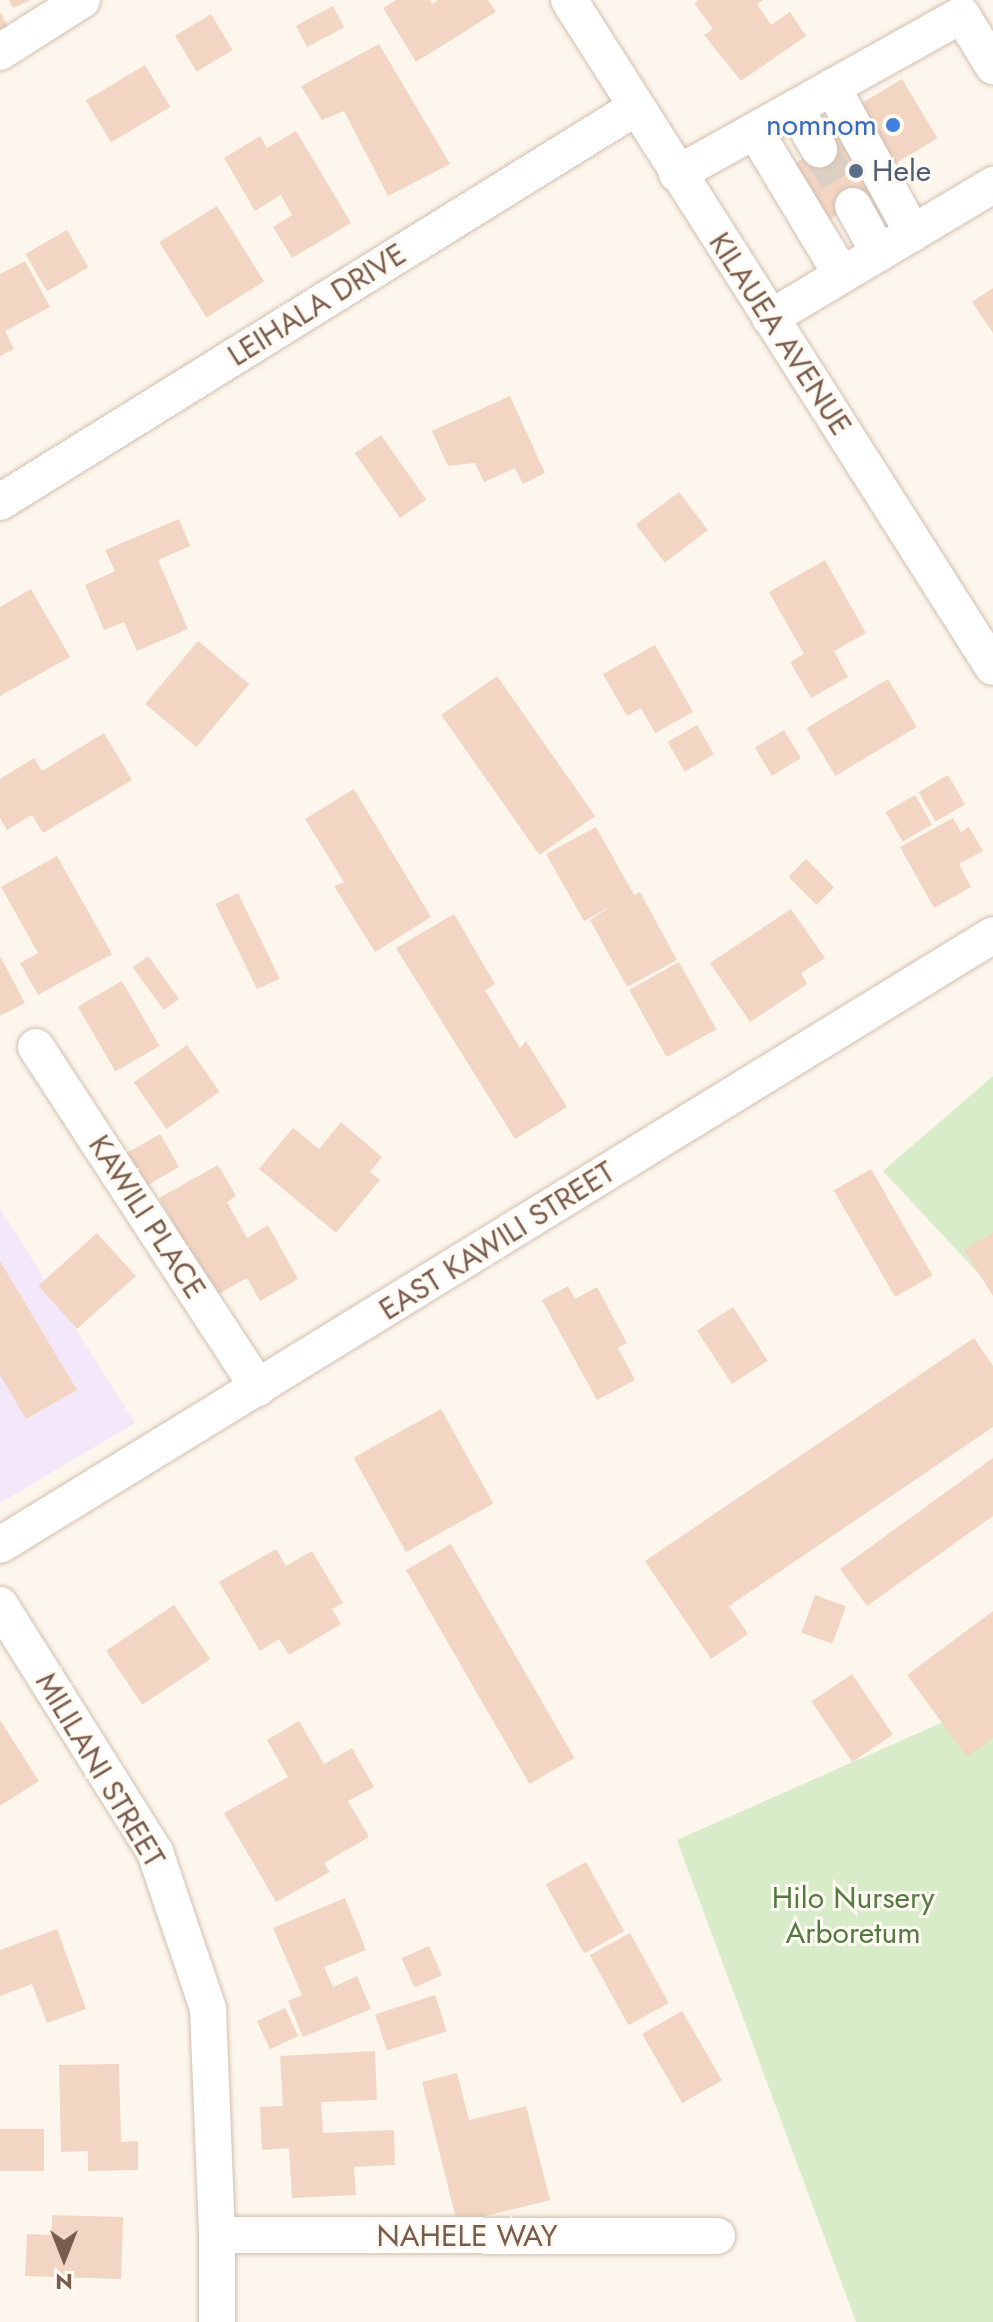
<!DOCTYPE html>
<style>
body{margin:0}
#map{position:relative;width:993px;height:2322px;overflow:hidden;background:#fdf6ec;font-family:Jost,sans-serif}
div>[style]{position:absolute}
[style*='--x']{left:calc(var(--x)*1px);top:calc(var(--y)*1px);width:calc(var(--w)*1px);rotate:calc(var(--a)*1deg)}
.education>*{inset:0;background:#f3e8fa}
.green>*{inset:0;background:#d8ecc9}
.building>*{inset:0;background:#f3d5c3;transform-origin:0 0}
.minor-tunnel>*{height:36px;margin-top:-18px;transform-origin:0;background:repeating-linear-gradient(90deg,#dcd0c4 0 36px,transparent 0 54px)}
.roads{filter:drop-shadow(0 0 2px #d1beb0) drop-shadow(0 0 2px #d1beb0)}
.minor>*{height:36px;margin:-18px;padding:0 18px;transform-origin:18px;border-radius:18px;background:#fff}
.dots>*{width:22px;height:22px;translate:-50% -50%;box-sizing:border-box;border:4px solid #fffaf3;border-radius:50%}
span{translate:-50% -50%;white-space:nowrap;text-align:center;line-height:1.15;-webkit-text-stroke:6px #fffaf3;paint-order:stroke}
.shop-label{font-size:30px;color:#366cbe}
.right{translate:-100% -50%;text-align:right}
.service-label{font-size:30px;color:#4e5e75}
.left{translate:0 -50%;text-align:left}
.street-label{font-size:30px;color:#7a5c4d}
.park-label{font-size:30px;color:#537a41}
.north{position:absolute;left:24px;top:2218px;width:80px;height:80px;-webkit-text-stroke:6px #fffaf3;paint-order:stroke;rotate:180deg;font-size:22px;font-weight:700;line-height:32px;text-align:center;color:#7a5c4d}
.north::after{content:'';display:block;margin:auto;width:28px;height:36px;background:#7a5c4d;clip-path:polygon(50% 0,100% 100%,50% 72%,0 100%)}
</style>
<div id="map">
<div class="education">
<div style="clip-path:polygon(0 1208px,135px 1423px,0 1503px)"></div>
</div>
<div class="green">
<div style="clip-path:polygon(993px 1076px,993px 1289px,883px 1171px)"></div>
<div style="clip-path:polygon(993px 1700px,993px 2322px,856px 2322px,677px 1840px)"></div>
</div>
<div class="building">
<div style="clip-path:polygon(9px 0,31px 0,13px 8px)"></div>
<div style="clip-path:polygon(396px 0,430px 0,432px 4px,438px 0,488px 0,496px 12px,416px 62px,383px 8px)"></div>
<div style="clip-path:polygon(699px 0,763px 0,757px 4px,771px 25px,790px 12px,806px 36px,741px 81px,704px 35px,713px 29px,694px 3px)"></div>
<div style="left:333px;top:6px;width:24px;height:42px;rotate:62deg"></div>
<div style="clip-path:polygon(0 12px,11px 32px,0 38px)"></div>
<div style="left:211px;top:14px;width:42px;height:42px;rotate:59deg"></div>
<div style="clip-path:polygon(379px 44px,450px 164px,388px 196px,344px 111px,322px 120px,301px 86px)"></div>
<div style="left:145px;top:65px;width:49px;height:69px;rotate:59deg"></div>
<div style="left:902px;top:79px;width:69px;height:63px;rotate:59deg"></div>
<div style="left:850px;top:130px;width:66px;height:76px;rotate:59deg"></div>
<div style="clip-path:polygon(296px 131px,351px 223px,292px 258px,273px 227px,292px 215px,281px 195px,255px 211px,224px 158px,260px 136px,267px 148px)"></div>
<div style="left:217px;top:206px;width:89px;height:68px;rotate:58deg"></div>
<div style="left:67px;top:230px;width:43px;height:48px;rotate:60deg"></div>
<div style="clip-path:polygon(25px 261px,50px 307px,5px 331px,14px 349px,0 356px,0 274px)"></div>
<div style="clip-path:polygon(993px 288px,993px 333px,972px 302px)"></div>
<div style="clip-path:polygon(510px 396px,545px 473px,523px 484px,515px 468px,484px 482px,475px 463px,448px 466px,432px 431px)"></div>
<div style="left:381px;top:435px;width:79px;height:32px;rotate:55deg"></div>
<div style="left:679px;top:492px;width:48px;height:54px;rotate:53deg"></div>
<div style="clip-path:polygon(179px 519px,190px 546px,158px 560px,188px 629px,137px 651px,124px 622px,104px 630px,85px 585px,115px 571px,105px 550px)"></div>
<div style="clip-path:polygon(825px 560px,866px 633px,834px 651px,848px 677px,811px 698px,790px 662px,804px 654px,769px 592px)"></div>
<div style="clip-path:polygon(31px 589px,70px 657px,0 696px,0 607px)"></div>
<div style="left:198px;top:641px;width:67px;height:82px;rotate:40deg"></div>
<div style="clip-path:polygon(655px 645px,693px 712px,655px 733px,641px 708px,627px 716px,603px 674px)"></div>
<div style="left:497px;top:676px;width:171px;height:68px;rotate:55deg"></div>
<div style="left:888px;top:679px;width:56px;height:95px;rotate:59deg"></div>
<div style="left:697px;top:725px;width:34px;height:34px;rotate:60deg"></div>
<div style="left:784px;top:730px;width:33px;height:34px;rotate:59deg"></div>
<div style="clip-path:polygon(104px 733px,132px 780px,43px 833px,32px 815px,7px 830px,0 818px,0 779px,34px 758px,42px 771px)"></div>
<div style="left:948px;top:775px;width:34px;height:34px;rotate:60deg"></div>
<div style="clip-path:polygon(354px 789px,431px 917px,375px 952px,334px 886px,344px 882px,305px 819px)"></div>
<div style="left:915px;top:795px;width:34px;height:34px;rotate:60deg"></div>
<div style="clip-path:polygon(953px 818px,961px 832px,969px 827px,983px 851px,959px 864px,971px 887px,934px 908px,900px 847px)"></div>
<div style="clip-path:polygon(596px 827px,634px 895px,640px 892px,677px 960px,627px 987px,590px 920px,610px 907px,584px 921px,546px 854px)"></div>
<div style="clip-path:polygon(57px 856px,112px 954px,38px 995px,20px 963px,38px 953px,1px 887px)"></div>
<div style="left:806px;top:859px;width:40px;height:25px;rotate:45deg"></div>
<div style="left:238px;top:893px;width:95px;height:25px;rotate:64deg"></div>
<div style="clip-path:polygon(791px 909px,825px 958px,801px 973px,807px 984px,750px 1022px,710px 963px)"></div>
<div style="clip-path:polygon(454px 914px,495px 984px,485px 990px,520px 1048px,526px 1041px,567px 1107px,515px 1139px,396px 948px)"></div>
<div style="clip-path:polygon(0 956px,25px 1003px,0 1016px)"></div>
<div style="left:148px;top:956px;width:53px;height:19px;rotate:54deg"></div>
<div style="left:679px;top:962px;width:77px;height:57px;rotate:61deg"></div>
<div style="left:122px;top:981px;width:75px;height:51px;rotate:60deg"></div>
<div style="left:187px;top:1045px;width:57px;height:65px;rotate:55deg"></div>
<div style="clip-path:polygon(341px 1122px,382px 1157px,370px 1172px,380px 1180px,336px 1233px,259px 1169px,293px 1128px,319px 1149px)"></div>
<div style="left:160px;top:1134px;width:38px;height:41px;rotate:60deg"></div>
<div style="clip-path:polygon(218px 1165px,236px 1196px,227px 1202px,247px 1238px,268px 1225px,298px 1279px,260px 1301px,247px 1278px,215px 1296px,159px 1198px)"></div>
<div style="left:871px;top:1169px;width:123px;height:43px;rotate:60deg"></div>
<div style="clip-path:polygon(993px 1232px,993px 1296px,964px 1250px)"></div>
<div style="left:97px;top:1233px;width:58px;height:79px;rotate:48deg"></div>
<div style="clip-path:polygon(0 1261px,77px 1390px,26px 1419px,0 1375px)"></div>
<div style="clip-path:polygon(568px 1286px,575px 1299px,597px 1287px,627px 1343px,618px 1348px,635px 1380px,597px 1400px,542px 1300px)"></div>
<div style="left:733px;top:1307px;width:64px;height:43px;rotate:57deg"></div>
<div style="clip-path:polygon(974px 1338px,993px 1366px,993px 1427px,729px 1606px,748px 1634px,711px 1659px,645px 1561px)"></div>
<div style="left:441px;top:1409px;width:108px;height:100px;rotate:61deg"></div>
<div style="clip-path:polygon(993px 1458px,993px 1516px,867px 1606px,840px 1569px)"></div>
<div style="left:451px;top:1544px;width:247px;height:52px;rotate:60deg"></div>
<div style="clip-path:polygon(276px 1549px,286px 1566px,312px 1551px,343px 1603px,332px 1609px,341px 1624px,289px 1655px,279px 1639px,260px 1651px,219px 1582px)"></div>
<div style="left:815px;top:1595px;width:33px;height:40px;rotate:20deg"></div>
<div style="left:174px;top:1605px;width:65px;height:82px;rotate:56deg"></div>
<div style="clip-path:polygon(993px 1611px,993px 1738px,967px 1757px,907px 1675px)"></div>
<div style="left:852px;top:1674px;width:73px;height:49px;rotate:56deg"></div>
<div style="clip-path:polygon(0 1720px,39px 1781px,0 1806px)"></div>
<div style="clip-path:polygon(299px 1721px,324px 1764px,352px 1748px,374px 1787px,348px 1801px,369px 1837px,324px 1863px,330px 1872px,276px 1902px,224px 1813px,288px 1777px,267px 1740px)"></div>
<div style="left:586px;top:1862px;width:79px;height:46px;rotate:61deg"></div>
<div style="clip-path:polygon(345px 1898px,366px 1950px,324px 1967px,333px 1987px,357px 1976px,371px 2009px,303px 2037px,288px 2001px,302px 1995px,273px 1928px)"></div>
<div style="clip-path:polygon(57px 1929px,86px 2009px,47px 2023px,32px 1984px,0 1996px,0 1950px)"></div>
<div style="left:630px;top:1933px;width:80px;height:46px;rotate:61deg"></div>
<div style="left:429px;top:1946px;width:32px;height:30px;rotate:66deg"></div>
<div style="left:435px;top:1995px;width:38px;height:63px;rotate:72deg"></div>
<div style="left:285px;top:2008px;width:31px;height:31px;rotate:65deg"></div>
<div style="left:682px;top:2011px;width:80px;height:46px;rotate:60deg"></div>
<div style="clip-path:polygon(375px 2051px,377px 2100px,321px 2102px,323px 2133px,394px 2130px,395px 2165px,354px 2167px,356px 2195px,292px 2198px,289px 2148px,262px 2150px,260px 2107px,283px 2106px,280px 2056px)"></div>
<div style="clip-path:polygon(119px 2064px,121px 2142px,138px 2141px,138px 2170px,88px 2171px,88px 2151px,61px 2152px,59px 2065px)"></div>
<div style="clip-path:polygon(457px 2073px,469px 2120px,526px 2106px,550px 2200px,457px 2223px,422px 2082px)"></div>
<div style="left:0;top:2129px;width:44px;height:42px"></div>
<div style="clip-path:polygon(52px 2215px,123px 2217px,121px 2279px,25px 2276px,27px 2234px,52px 2235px)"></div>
</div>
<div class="minor-tunnel">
<div style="--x:819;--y:149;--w:66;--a:59.2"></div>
</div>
<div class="roads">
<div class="minor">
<div style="--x:569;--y:0;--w:790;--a:57.56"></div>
<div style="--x:0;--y:52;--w:97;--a:-32.4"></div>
<div style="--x:832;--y:87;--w:167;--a:61"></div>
<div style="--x:795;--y:108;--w:48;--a:59.7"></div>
<div style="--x:755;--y:131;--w:168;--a:58.9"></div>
<div style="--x:677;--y:174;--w:326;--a:-29.2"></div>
<div style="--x:962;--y:15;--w:60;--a:58.7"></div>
<div style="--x:853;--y:206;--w:54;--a:61"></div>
<div style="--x:770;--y:318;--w:260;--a:-30.8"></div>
<div style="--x:0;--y:502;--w:747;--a:-31.82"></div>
<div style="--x:36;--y:1047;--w:407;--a:56.9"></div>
<div style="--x:0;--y:1545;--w:1165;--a:-31.56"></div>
<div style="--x:0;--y:1605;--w:292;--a:57.9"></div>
<div style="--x:155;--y:1852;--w:166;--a:71.3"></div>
<div style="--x:208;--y:2009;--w:226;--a:87.7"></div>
<div style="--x:217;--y:2235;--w:87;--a:90"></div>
<div style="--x:217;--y:2235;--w:500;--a:0.11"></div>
</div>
</div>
<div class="dots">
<div style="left:893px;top:125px;background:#3f7fe0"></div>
<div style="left:856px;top:171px;background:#5c6f8a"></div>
</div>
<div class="shop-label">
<span class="right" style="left:877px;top:125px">nomnom</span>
</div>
<div class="service-label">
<span class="left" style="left:872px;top:171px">Hele</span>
</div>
<div class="street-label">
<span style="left:317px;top:305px;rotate:-32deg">LEIHALA DRIVE</span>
<span style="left:780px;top:334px;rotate:57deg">KILAUEA AVENUE</span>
<span style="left:147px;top:1217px;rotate:57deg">KAWILI PLACE</span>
<span style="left:497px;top:1241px;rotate:-32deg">EAST KAWILI STREET</span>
<span style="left:100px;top:1770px;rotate:59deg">MILILANI STREET</span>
<span style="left:467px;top:2236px">NAHELE WAY</span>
</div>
<div class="park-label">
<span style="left:853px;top:1915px">Hilo Nursery<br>Arboretum</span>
</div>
<div class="north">N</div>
</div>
